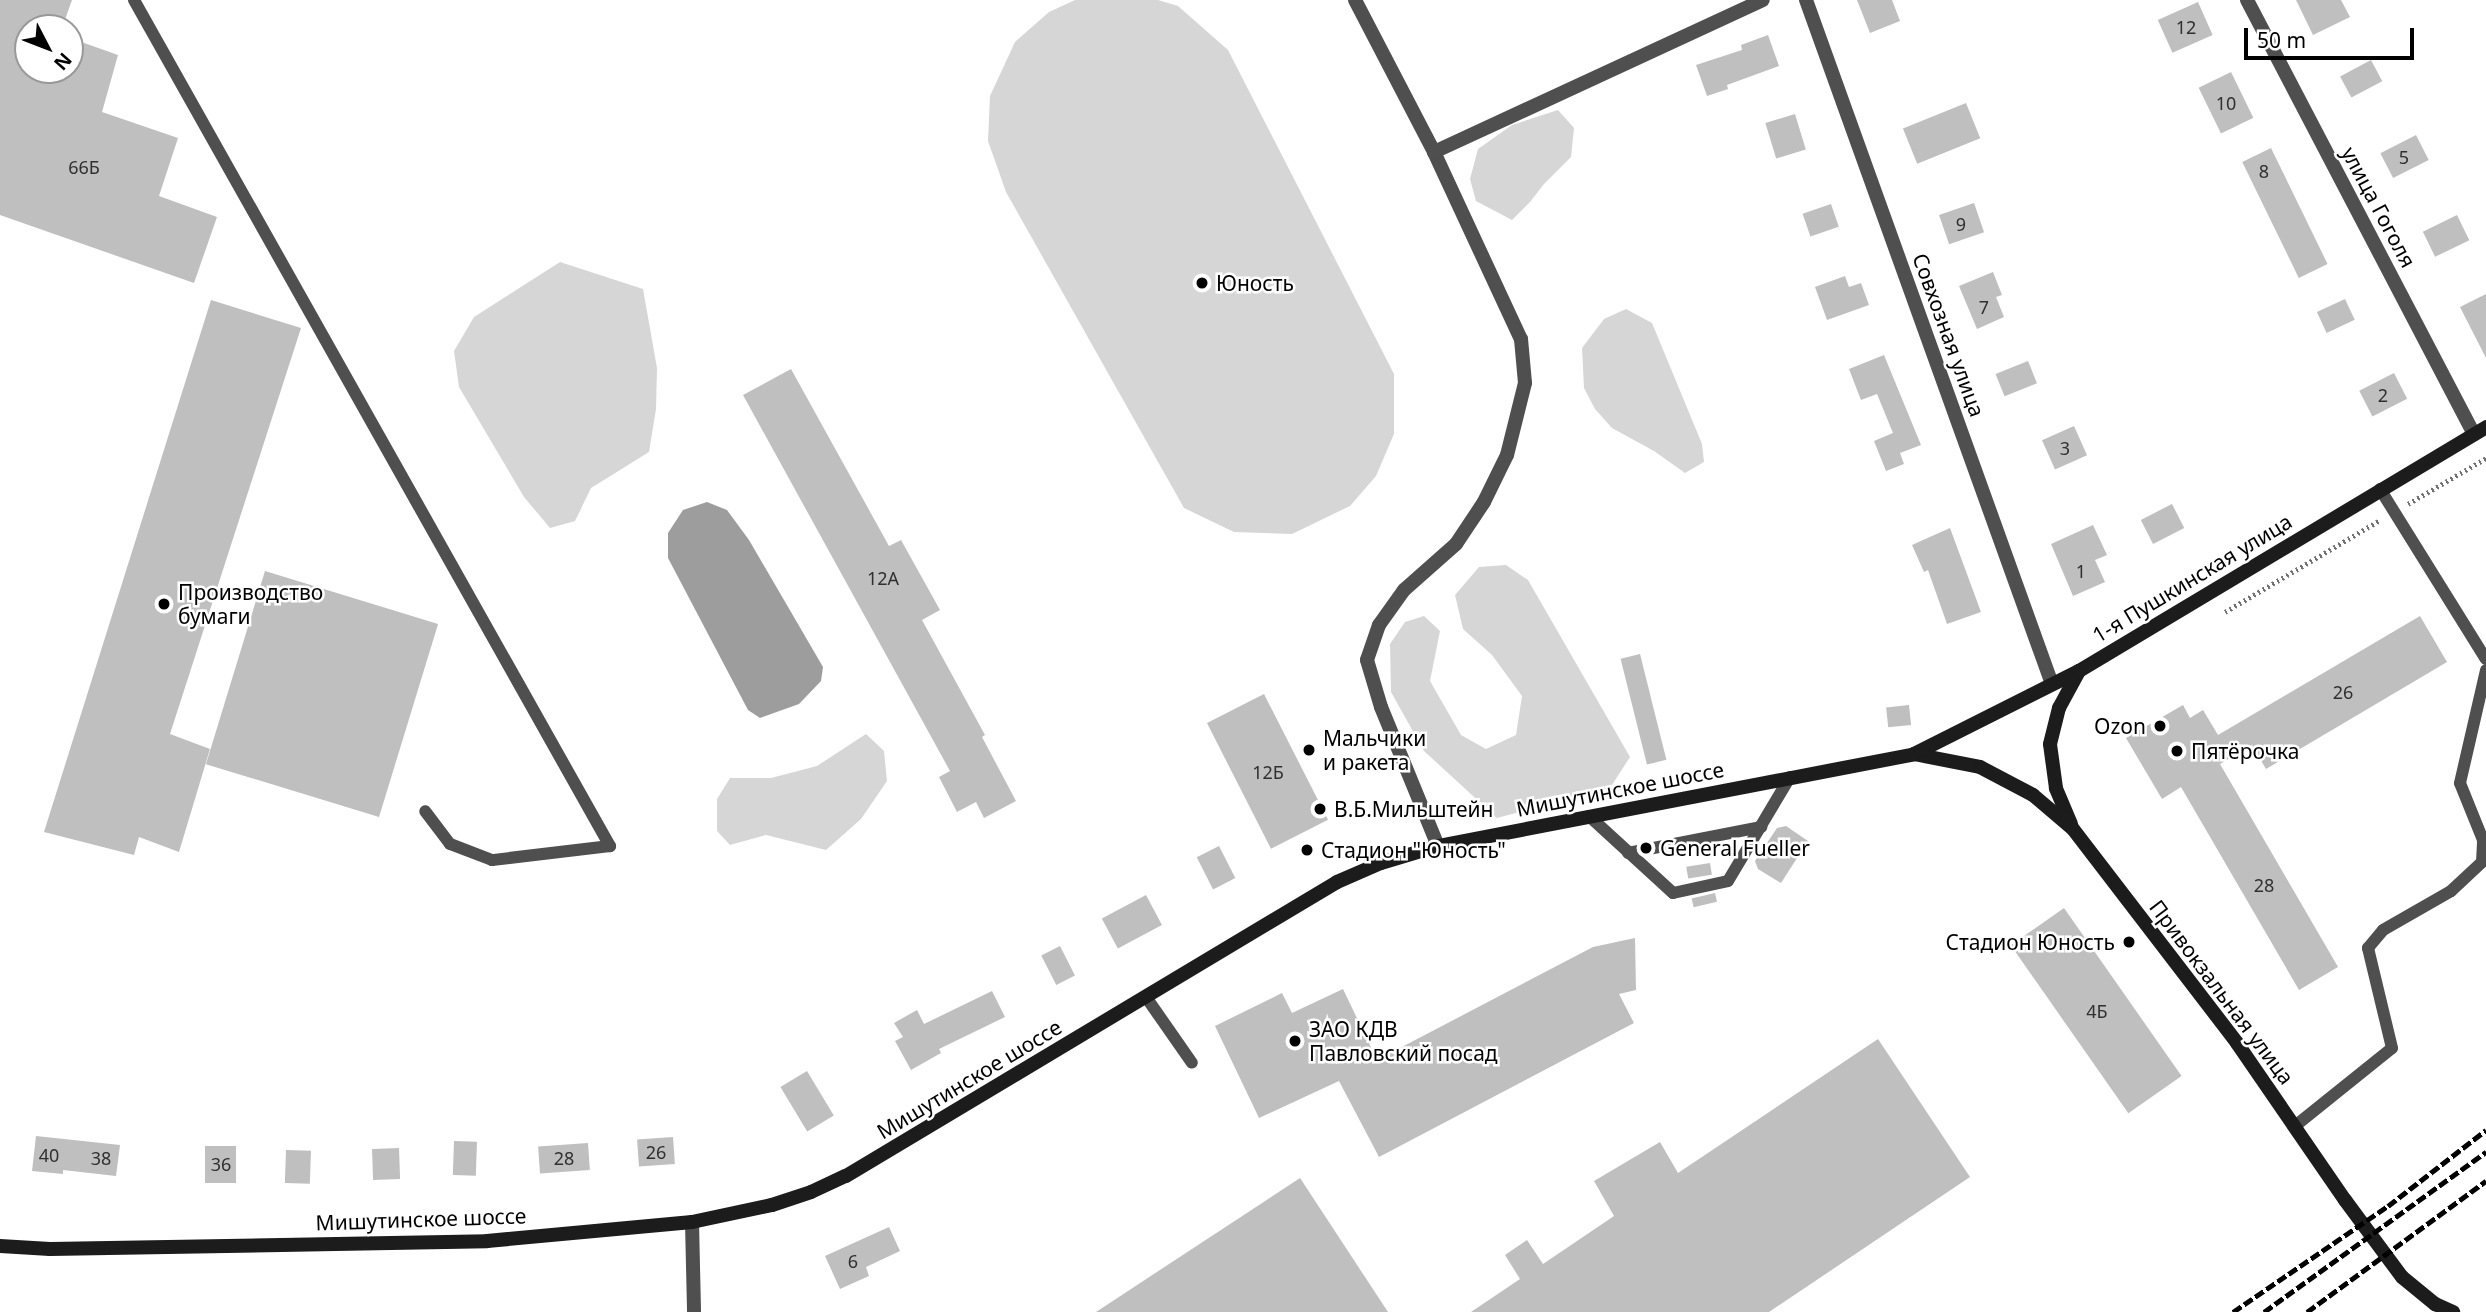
<!DOCTYPE html>
<meta charset="utf-8">
<style>
body{margin:0}
#map{position:relative;width:2486px;height:1312px;overflow:hidden;background:#fff;font-family:"Noto Sans",sans-serif}
div>[style]{position:absolute}
[style*='--x']{left:calc(var(--x)*1px);top:calc(var(--y)*1px);width:calc(var(--w)*1px);rotate:calc(var(--a)*1deg)}
.green>*{inset:0;background:#d6d6d6}
.water>*{inset:0;background:#9d9d9d}
.building>*{inset:0;background:#bfbfbf;transform-origin:0 0}
.path>*{height:4.5px;margin-top:-2.25px;transform-origin:0;background:repeating-linear-gradient(90deg,#717171 0 2px,transparent 0 5.5px)}
.service>*{height:12px;margin:-6px;padding:0 6px;transform-origin:6px;border-radius:6px;background:#4f4f4f}
.minor>*{height:14px;margin:-7px;padding:0 7px;transform-origin:7px;border-radius:7px;background:#4f4f4f}
.secondary>*{height:14px;margin:-7px;padding:0 7px;transform-origin:7px;border-radius:7px;background:#1c1c1c}
.rail>*{height:5px;margin-top:-2.5px;transform-origin:0;background:repeating-linear-gradient(90deg,#000 0 10px,transparent 0 13.5px)}
.dots>*{width:19px;height:19px;translate:-50% -50%;box-sizing:border-box;border:4px solid #fff;border-radius:50%}
span{translate:-50% -50%;white-space:nowrap;text-align:center;line-height:1.15;-webkit-text-stroke:5px #fff;paint-order:stroke}
.number-label{font-size:18px;color:#303030}
.number-label span{-webkit-text-stroke-width:0}
.street-label{font-size:21px;color:#000}
.poi-label{font-size:21px;color:#000}
.left{translate:0 -50%;text-align:left}
.right{translate:-100% -50%;text-align:right}
.north{position:absolute;left:14px;top:14px;width:70px;height:70px;box-sizing:border-box;background:#fff;border:2px solid #999;border-radius:50%;rotate:132deg;font-size:19px;font-weight:700;line-height:28px;text-align:center;color:#000}
.north::after{content:'';display:block;margin:auto;width:24px;height:32px;background:#000;clip-path:polygon(50% 0,100% 100%,50% 72%,0 100%)}
.scale{position:absolute;left:2244px;top:28px;width:170px;height:32px;box-sizing:border-box;border:4px solid #000;border-top:0;padding-left:9px;font-size:21px;line-height:24px;white-space:nowrap;color:#000;-webkit-text-stroke:5px #fff;paint-order:stroke}
</style>
<div id="map">
<div class="green">
<div style="clip-path:polygon(1075px 0,1158px 0,1178px 6px,1228px 50px,1394px 374px,1394px 434px,1376px 476px,1350px 506px,1292px 534px,1234px 532px,1184px 508px,1006px 192px,988px 141px,990px 96px,1015px 42px,1049px 12px)"></div>
<div style="clip-path:polygon(1558px 110px,1574px 128px,1571px 157px,1544px 184px,1530px 202px,1512px 220px,1476px 201px,1470px 179px,1478px 149px,1512px 125px)"></div>
<div style="clip-path:polygon(560px 262px,643px 289px,657px 368px,656px 409px,649px 452px,591px 488px,575px 521px,550px 528px,524px 497px,459px 387px,454px 351px,474px 317px)"></div>
<div style="clip-path:polygon(1626px 309px,1652px 323px,1702px 444px,1704px 462px,1685px 473px,1654px 451px,1612px 428px,1595px 409px,1584px 388px,1582px 348px,1604px 319px)"></div>
<div style="clip-path:polygon(1506px 565px,1528px 580px,1630px 757px,1610px 788px,1497px 818px,1424px 751px,1391px 692px,1390px 644px,1405px 622px,1424px 616px,1440px 631px,1430px 681px,1461px 735px,1486px 749px,1516px 735px,1522px 696px,1492px 655px,1463px 629px,1455px 595px,1479px 567px)"></div>
<div style="clip-path:polygon(866px 734px,884px 751px,887px 781px,861px 819px,826px 850px,766px 835px,730px 845px,717px 831px,717px 799px,730px 778px,771px 778px,817px 766px)"></div>
</div>
<div class="water">
<div style="clip-path:polygon(707px 502px,727px 510px,749px 540px,823px 667px,821px 681px,799px 704px,760px 718px,748px 710px,668px 558px,668px 533px,683px 510px)"></div>
</div>
<div class="building">
<div style="clip-path:polygon(0 0,72px 0,62px 28px,28px 28px,28px 70px,70px 70px,70px 38px,118px 55px,102px 112px,178px 138px,159px 196px,217px 217px,194px 283px,0 215px)"></div>
<div style="clip-path:polygon(1857px 0,1892px 0,1900px 21px,1870px 33px)"></div>
<div style="clip-path:polygon(2296px 0,2341px 0,2350px 17px,2313px 35px)"></div>
<div style="left:2198px;top:2px;width:36px;height:44px;rotate:66deg"></div>
<div style="clip-path:polygon(1768px 35px,1779px 66px,1727px 85px,1728px 89px,1707px 96px,1696px 65px,1742px 50px,1741px 45px)"></div>
<div style="left:2371px;top:60px;width:24px;height:35px;rotate:62deg"></div>
<div style="left:2231px;top:72px;width:51px;height:36px;rotate:64deg"></div>
<div style="left:1966px;top:103px;width:38px;height:68px;rotate:68deg"></div>
<div style="left:1795px;top:114px;width:37px;height:31px;rotate:73deg"></div>
<div style="left:2416px;top:135px;width:28px;height:40px;rotate:63deg"></div>
<div style="left:2271px;top:148px;width:129px;height:32px;rotate:64deg"></div>
<div style="left:1974px;top:203px;width:31px;height:37px;rotate:71deg"></div>
<div style="left:1831px;top:204px;width:24px;height:30px;rotate:71deg"></div>
<div style="left:2457px;top:215px;width:28px;height:38px;rotate:64deg"></div>
<div style="clip-path:polygon(1993px 272px,2002px 295px,1996px 297px,2004px 317px,1977px 329px,1959px 286px)"></div>
<div style="clip-path:polygon(1845px 276px,1849px 287px,1861px 283px,1869px 305px,1827px 320px,1815px 287px)"></div>
<div style="clip-path:polygon(2486px 294px,2486px 358px,2460px 307px)"></div>
<div style="left:2345px;top:299px;width:23px;height:31px;rotate:65deg"></div>
<div style="clip-path:polygon(211px 300px,301px 328px,170px 734px,210px 749px,179px 852px,139px 837px,134px 855px,44px 832px)"></div>
<div style="clip-path:polygon(1884px 355px,1921px 445px,1900px 453px,1904px 464px,1886px 471px,1874px 441px,1893px 433px,1877px 394px,1861px 400px,1849px 369px)"></div>
<div style="left:2028px;top:361px;width:24px;height:35px;rotate:68deg"></div>
<div style="clip-path:polygon(791px 369px,889px 546px,901px 540px,940px 610px,922px 620px,985px 735px,982px 737px,1016px 801px,984px 818px,976px 802px,957px 812px,939px 777px,950px 771px,743px 395px)"></div>
<div style="left:2394px;top:373px;width:29px;height:39px;rotate:63deg"></div>
<div style="left:2074px;top:426px;width:32px;height:35px;rotate:66deg"></div>
<div style="left:2172px;top:504px;width:27px;height:35px;rotate:63deg"></div>
<div style="clip-path:polygon(2093px 525px,2107px 555px,2095px 560px,2105px 582px,2073px 596px,2051px 544px)"></div>
<div style="clip-path:polygon(1950px 528px,1981px 612px,1947px 624px,1928px 570px,1924px 572px,1912px 545px)"></div>
<div style="left:265px;top:571px;width:181px;height:202px;rotate:17deg"></div>
<div style="clip-path:polygon(2420px 616px,2447px 662px,2266px 769px,2252px 745px,2220px 764px,2338px 967px,2299px 990px,2181px 787px,2162px 799px,2126px 738px,2183px 705px,2190px 718px,2203px 710px,2218px 735px)"></div>
<div style="left:1640px;top:654px;width:109px;height:20px;rotate:76deg"></div>
<div style="left:1264px;top:694px;width:141px;height:64px;rotate:63deg"></div>
<div style="left:1909px;top:705px;width:20px;height:23px;rotate:84deg"></div>
<div style="clip-path:polygon(1786px 826px,1808px 841px,1781px 883px,1758px 869px,1755px 861px,1777px 828px)"></div>
<div style="left:1219px;top:846px;width:36px;height:25px;rotate:63deg"></div>
<div style="left:1710px;top:863px;width:12px;height:24px;rotate:81deg"></div>
<div style="left:1715px;top:893px;width:9px;height:24px;rotate:77deg"></div>
<div style="left:1146px;top:895px;width:34px;height:50px;rotate:62deg"></div>
<div style="left:2064px;top:908px;width:205px;height:65px;rotate:55deg"></div>
<div style="clip-path:polygon(1635px 938px,1636px 990px,1619px 994px,1634px 1023px,1379px 1157px,1339px 1081px,1259px 1118px,1215px 1026px,1282px 993px,1292px 1013px,1343px 989px,1377px 1060px,1593px 947px)"></div>
<div style="left:1060px;top:946px;width:33px;height:21px;rotate:63deg"></div>
<div style="clip-path:polygon(992px 991px,1005px 1017px,939px 1049px,941px 1053px,911px 1070px,895px 1041px,903px 1037px,894px 1023px,917px 1010px,924px 1024px)"></div>
<div style="clip-path:polygon(1878px 1039px,1970px 1177px,1769px 1312px,1471px 1312px,1520px 1279px,1505px 1255px,1527px 1240px,1543px 1264px,1614px 1216px,1594px 1181px,1660px 1142px,1678px 1173px)"></div>
<div style="left:807px;top:1071px;width:52px;height:31px;rotate:59deg"></div>
<div style="clip-path:polygon(36px 1136px,120px 1145px,116px 1176px,63px 1170px,63px 1174px,32px 1171px)"></div>
<div style="left:673px;top:1137px;width:27px;height:36px;rotate:86deg"></div>
<div style="left:454px;top:1141px;width:23px;height:34px;rotate:2deg"></div>
<div style="left:588px;top:1143px;width:27px;height:50px;rotate:86deg"></div>
<div style="left:205px;top:1146px;width:31px;height:37px"></div>
<div style="left:399px;top:1148px;width:31px;height:27px;rotate:88deg"></div>
<div style="left:286px;top:1150px;width:25px;height:33px;rotate:2deg"></div>
<div style="clip-path:polygon(1300px 1178px,1388px 1312px,1096px 1312px)"></div>
<div style="clip-path:polygon(889px 1227px,900px 1251px,866px 1267px,869px 1276px,840px 1289px,825px 1256px)"></div>
</div>
<div class="path">
<div style="--x:2408;--y:504;--w:91;--a:-30.5"></div>
<div style="--x:2225;--y:612;--w:180;--a:-30.7"></div>
</div>
<div class="service">
<div style="--x:134;--y:0;--w:971;--a:60.64"></div>
<div style="--x:610;--y:846;--w:119;--a:173.2"></div>
<div style="--x:492;--y:860;--w:45;--a:-159.1"></div>
<div style="--x:450;--y:844;--w:41;--a:-127.1"></div>
<div style="--x:2380;--y:489;--w:200;--a:58.1"></div>
<div style="--x:1589;--y:816;--w:114;--a:42.5"></div>
<div style="--x:1673;--y:893;--w:56;--a:-12.3"></div>
<div style="--x:1728;--y:881;--w:121;--a:-59.2"></div>
<div style="--x:1628;--y:853;--w:136;--a:-11.1"></div>
<div style="--x:1146;--y:997;--w:80;--a:55.1"></div>
<div style="--x:2295;--y:1126;--w:124;--a:-38.8"></div>
<div style="--x:2392;--y:1048;--w:103;--a:-103.5"></div>
<div style="--x:2368;--y:948;--w:23;--a:-50"></div>
<div style="--x:2383;--y:930;--w:78;--a:-29.8"></div>
<div style="--x:2451;--y:891;--w:42;--a:-43.1"></div>
<div style="--x:2482;--y:862;--w:22;--a:-87"></div>
<div style="--x:2483;--y:840;--w:61;--a:-112"></div>
<div style="--x:2460;--y:783;--w:116;--a:-77"></div>
</div>
<div class="minor">
<div style="--x:1355;--y:0;--w:171;--a:62.5"></div>
<div style="--x:1434;--y:152;--w:206;--a:65.1"></div>
<div style="--x:1521;--y:339;--w:44;--a:84.8"></div>
<div style="--x:1525;--y:383;--w:74;--a:104"></div>
<div style="--x:1507;--y:455;--w:52;--a:116.1"></div>
<div style="--x:1484;--y:502;--w:50;--a:123.7"></div>
<div style="--x:1456;--y:544;--w:69;--a:138.5"></div>
<div style="--x:1404;--y:590;--w:43;--a:125.5"></div>
<div style="--x:1379;--y:625;--w:37;--a:109"></div>
<div style="--x:1367;--y:660;--w:49;--a:73.4"></div>
<div style="--x:1381;--y:707;--w:150;--a:67.7"></div>
<div style="--x:1806;--y:0;--w:727;--a:70.22"></div>
<div style="--x:2247;--y:0;--w:490;--a:62.4"></div>
<div style="--x:1434;--y:152;--w:362;--a:-24.8"></div>
<div style="--x:692;--y:1222;--w:90;--a:88.7"></div>
</div>
<div class="secondary">
<div style="--x:1914;--y:754;--w:67;--a:11.1"></div>
<div style="--x:1980;--y:767;--w:60;--a:27.8"></div>
<div style="--x:2033;--y:795;--w:52;--a:40.4"></div>
<div style="--x:2073;--y:829;--w:270;--a:52.5"></div>
<div style="--x:2237;--y:1043;--w:191;--a:55.5"></div>
<div style="--x:2345;--y:1200;--w:96;--a:53.5"></div>
<div style="--x:2402;--y:1277;--w:43;--a:39.3"></div>
<div style="--x:2435;--y:1304;--w:20;--a:24"></div>
<div style="--x:2071;--y:824;--w:39;--a:-113"></div>
<div style="--x:2056;--y:788;--w:44;--a:-97.8"></div>
<div style="--x:2050;--y:744;--w:37;--a:-76"></div>
<div style="--x:2059;--y:708;--w:42;--a:-61.6"></div>
<div style="--x:0;--y:1246;--w:50;--a:3.4"></div>
<div style="--x:50;--y:1249;--w:437;--a:-1"></div>
<div style="--x:487;--y:1241;--w:206;--a:-5.3"></div>
<div style="--x:692;--y:1222;--w:82;--a:-12"></div>
<div style="--x:772;--y:1205;--w:41;--a:-18.4"></div>
<div style="--x:811;--y:1192;--w:38;--a:-25"></div>
<div style="--x:846;--y:1176;--w:572;--a:-30.91"></div>
<div style="--x:1337;--y:882;--w:48;--a:-23.4"></div>
<div style="--x:1381;--y:863;--w:59;--a:-16.6"></div>
<div style="--x:1438;--y:846;--w:485;--a:-10.9"></div>
<div style="--x:1914;--y:754;--w:185;--a:-26.7"></div>
<div style="--x:2079;--y:671;--w:475;--a:-30.9"></div>
</div>
<div class="rail">
<div style="--x:2233;--y:1312;--w:188;--a:-34.4"></div>
<div style="--x:2388;--y:1206;--w:124;--a:-37.8"></div>
<div style="--x:2264;--y:1312;--w:274;--a:-35.8"></div>
<div style="--x:2307;--y:1312;--w:222;--a:-36.2"></div>
</div>
<div class="dots">
<div style="left:1202px;top:283px;background:#000"></div>
<div style="left:164px;top:604px;background:#000"></div>
<div style="left:2160px;top:726px;background:#000"></div>
<div style="left:1309px;top:750px;background:#000"></div>
<div style="left:2177px;top:751px;background:#000"></div>
<div style="left:1320px;top:809px;background:#000"></div>
<div style="left:1646px;top:848px;background:#000"></div>
<div style="left:1307px;top:850px;background:#000"></div>
<div style="left:2129px;top:942px;background:#000"></div>
<div style="left:1295px;top:1041px;background:#000"></div>
</div>
<div class="number-label">
<span style="left:2186px;top:27px">12</span>
<span style="left:2226px;top:103px">10</span>
<span style="left:2404px;top:157px">5</span>
<span style="left:84px;top:167px">66Б</span>
<span style="left:2264px;top:171px">8</span>
<span style="left:1961px;top:224px">9</span>
<span style="left:1984px;top:307px">7</span>
<span style="left:2383px;top:395px">2</span>
<span style="left:2065px;top:448px">3</span>
<span style="left:2081px;top:571px">1</span>
<span style="left:883px;top:578px">12А</span>
<span style="left:2343px;top:692px">26</span>
<span style="left:1268px;top:772px">12Б</span>
<span style="left:2264px;top:885px">28</span>
<span style="left:2097px;top:1011px">4Б</span>
<span style="left:656px;top:1152px">26</span>
<span style="left:49px;top:1155px">40</span>
<span style="left:101px;top:1158px">38</span>
<span style="left:564px;top:1158px">28</span>
<span style="left:221px;top:1164px">36</span>
<span style="left:853px;top:1261px">6</span>
</div>
<div class="street-label">
<span style="left:2379px;top:207px;rotate:62deg">улица Гоголя</span>
<span style="left:1949px;top:335px;rotate:70deg">Совхозная улица</span>
<span style="left:2192px;top:578px;rotate:-31deg">1-я Пушкинская улица</span>
<span style="left:1620px;top:789px;rotate:-11deg">Мишутинское шоссе</span>
<span style="left:2222px;top:992px;rotate:53deg">Привокзальная улица</span>
<span style="left:969px;top:1079px;rotate:-31deg">Мишутинское шоссе</span>
<span style="left:421px;top:1219px;rotate:-2deg">Мишутинское шоссе</span>
</div>
<div class="poi-label">
<span class="left" style="left:1216px;top:283px">Юность</span>
<span class="left" style="left:178px;top:604px">Производство<br>бумаги</span>
<span class="right" style="left:2146px;top:726px">Ozon</span>
<span class="left" style="left:1323px;top:750px">Мальчики<br>и ракета</span>
<span class="left" style="left:2191px;top:751px">Пятёрочка</span>
<span class="left" style="left:1334px;top:809px">В.Б.Мильштейн</span>
<span class="left" style="left:1660px;top:848px">General Fueller</span>
<span class="left" style="left:1321px;top:850px">Стадион "Юность"</span>
<span class="right" style="left:2115px;top:942px">Стадион Юность</span>
<span class="left" style="left:1309px;top:1041px">ЗАО КДВ<br>Павловский посад</span>
</div>
<div class="north">N</div>
<div class="scale">50 m</div>
</div>
